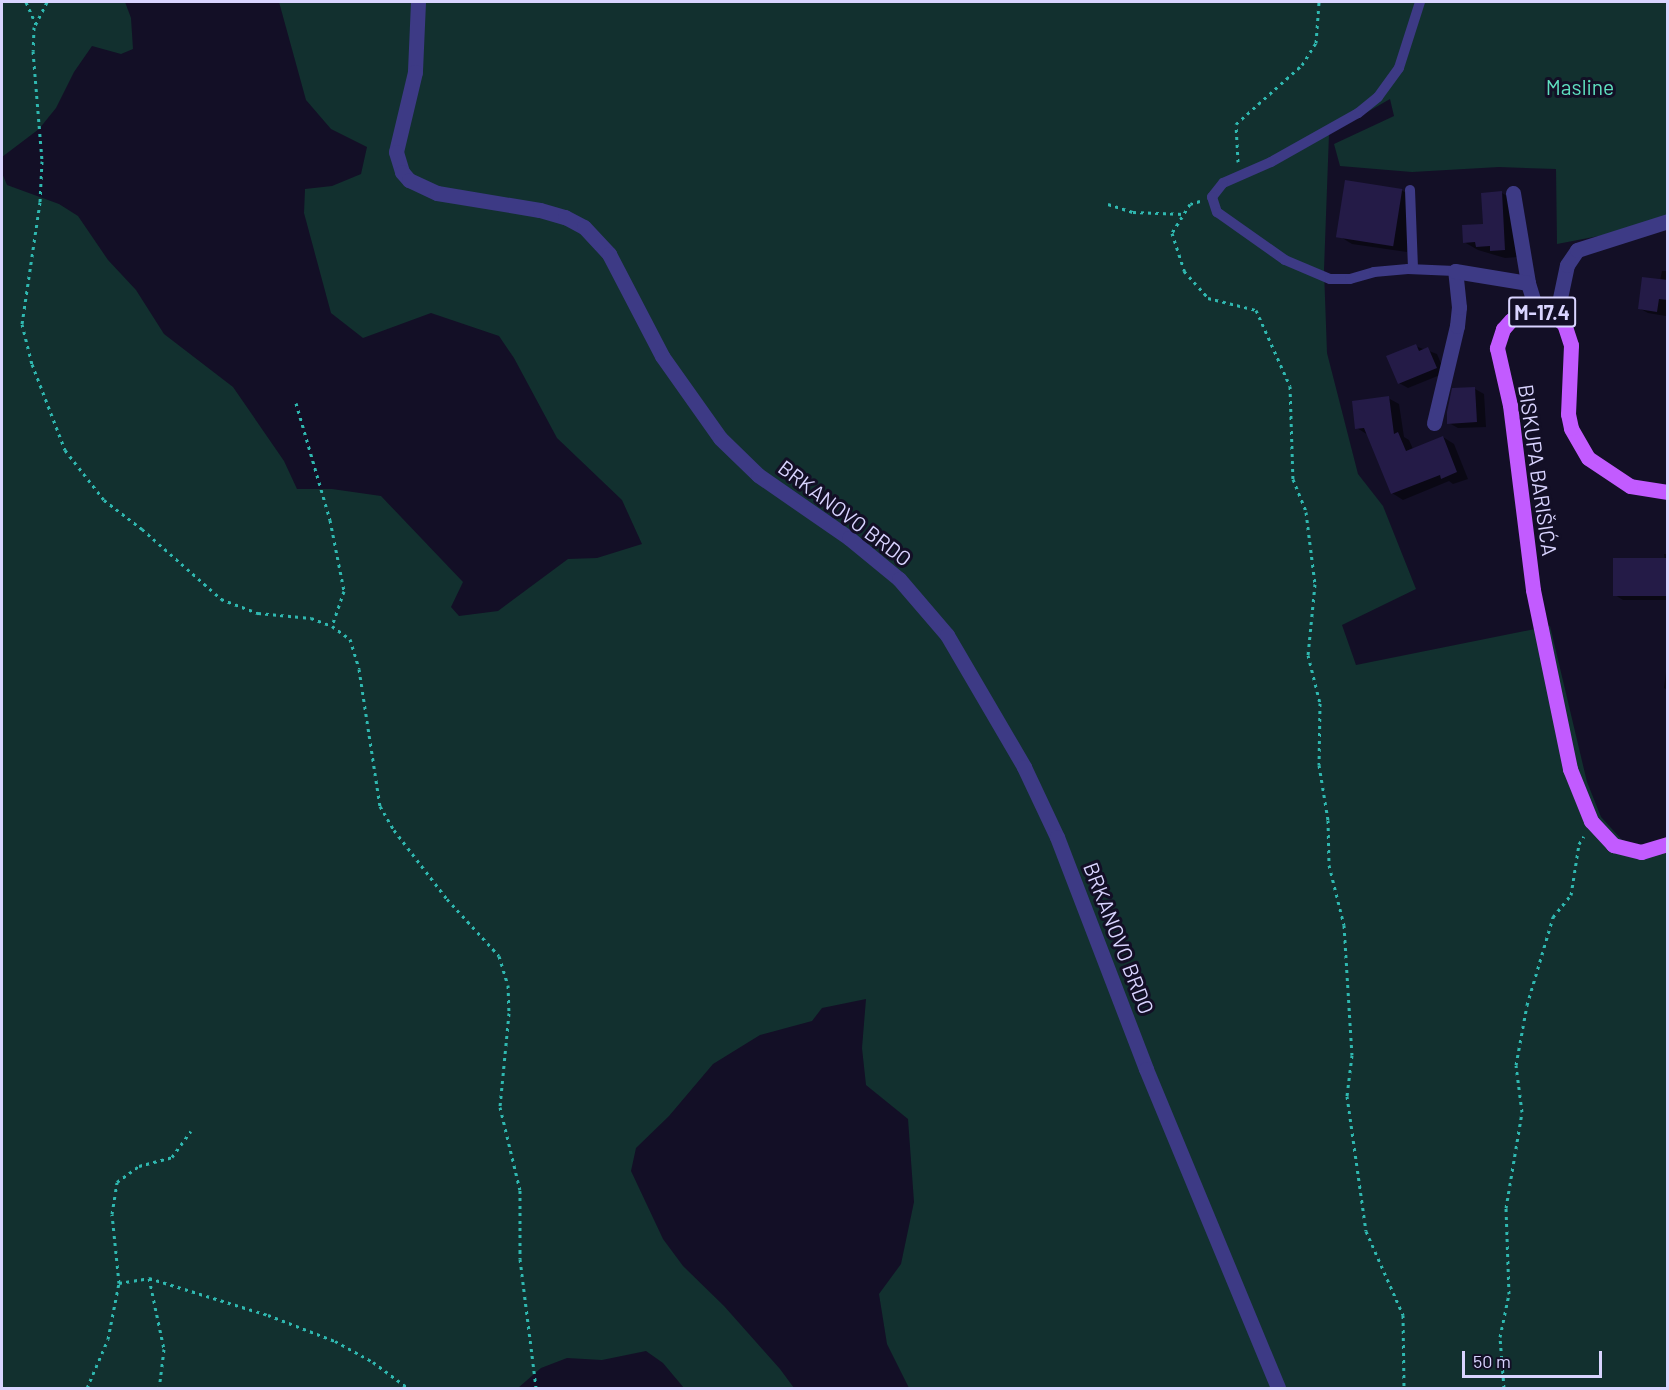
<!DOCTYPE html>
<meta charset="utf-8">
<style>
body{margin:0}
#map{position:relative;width:1669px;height:1390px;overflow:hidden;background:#130f26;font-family:Barlow,sans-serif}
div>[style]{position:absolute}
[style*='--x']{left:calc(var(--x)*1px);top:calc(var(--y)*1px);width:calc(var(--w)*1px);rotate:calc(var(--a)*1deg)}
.green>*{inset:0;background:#12302f}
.shadow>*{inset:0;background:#0007}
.building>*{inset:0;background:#241b47;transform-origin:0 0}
.path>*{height:3px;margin-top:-1.5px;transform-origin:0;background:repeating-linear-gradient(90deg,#2fb8b0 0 3px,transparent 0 7.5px)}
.service>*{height:10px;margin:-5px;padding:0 5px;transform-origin:5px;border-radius:5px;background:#3d3a85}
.minor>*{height:15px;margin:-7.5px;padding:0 7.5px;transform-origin:7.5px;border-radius:7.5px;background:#3d3a85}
.primary>*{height:15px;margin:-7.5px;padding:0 7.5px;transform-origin:7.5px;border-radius:7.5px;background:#c25bff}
span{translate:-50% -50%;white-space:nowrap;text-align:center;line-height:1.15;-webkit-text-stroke:6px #130f26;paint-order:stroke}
.shield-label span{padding:2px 4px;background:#130f26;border:2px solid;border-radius:4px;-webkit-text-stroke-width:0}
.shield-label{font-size:20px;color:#d9d4ff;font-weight:700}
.park-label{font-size:21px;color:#5fe0c0}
.street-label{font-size:21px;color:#d9d4ff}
.frame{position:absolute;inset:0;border:3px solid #d9d4ff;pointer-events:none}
.scale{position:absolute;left:1462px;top:1351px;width:140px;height:27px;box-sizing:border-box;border:3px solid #d9d4ff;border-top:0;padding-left:8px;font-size:18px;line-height:21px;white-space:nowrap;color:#d9d4ff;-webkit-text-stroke:4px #130f26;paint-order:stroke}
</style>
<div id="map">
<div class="green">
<div style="clip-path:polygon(2px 2px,125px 2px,131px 18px,133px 49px,121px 54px,92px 46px,74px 72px,56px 108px,39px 129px,2px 157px)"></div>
<div style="clip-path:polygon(279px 2px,1667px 2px,1667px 220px,1651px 226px,1557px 244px,1556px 169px,1499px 167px,1412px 172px,1340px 166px,1334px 144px,1394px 116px,1390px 99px,1329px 134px,1324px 270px,1327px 353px,1358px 474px,1383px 506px,1416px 589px,1342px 625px,1356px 665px,1550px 626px,1587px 782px,1601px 817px,1621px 839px,1635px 846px,1667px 839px,1667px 1388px,909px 1388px,887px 1344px,879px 1294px,901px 1264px,914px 1202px,908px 1119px,866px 1085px,862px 1048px,866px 999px,822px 1008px,812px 1021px,760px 1035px,713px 1064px,669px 1116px,636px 1148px,631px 1171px,663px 1239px,683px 1266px,724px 1306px,780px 1369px,794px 1388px,684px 1388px,663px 1363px,646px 1351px,602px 1360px,567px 1358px,541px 1368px,518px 1388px,2px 1388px,2px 173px,7px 185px,59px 204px,78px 216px,108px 260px,136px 290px,164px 334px,233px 387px,284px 461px,297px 489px,332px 489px,381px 496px,463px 582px,451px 607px,459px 616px,498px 611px,568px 559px,597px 558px,642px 544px,622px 500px,557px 438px,514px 358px,499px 336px,431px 313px,363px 338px,331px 313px,304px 213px,305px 189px,332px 186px,361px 174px,367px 147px,331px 129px,306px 100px)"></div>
</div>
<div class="shadow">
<div style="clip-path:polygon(1401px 190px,1415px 198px,1407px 252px,1352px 244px,1339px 236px)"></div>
<div style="clip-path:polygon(1502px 193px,1515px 201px,1518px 257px,1505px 258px,1478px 250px,1464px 242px,1484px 225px)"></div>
<div style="clip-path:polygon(1662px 271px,1668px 271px,1666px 316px,1648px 313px,1639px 308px,1660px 281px)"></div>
<div style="clip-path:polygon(1415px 346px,1437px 354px,1445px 373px,1408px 388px,1399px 383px)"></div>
<div style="clip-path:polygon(1475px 389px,1484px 394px,1486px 427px,1458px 428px,1449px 423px)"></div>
<div style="clip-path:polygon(1388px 398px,1399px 404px,1404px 437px,1409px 440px,1413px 449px,1443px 437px,1454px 444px,1468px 479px,1453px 484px,1449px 481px,1403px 500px,1392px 493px,1368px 435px,1357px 428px)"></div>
<div style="clip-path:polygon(1664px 554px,1668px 554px,1668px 600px,1623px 600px,1615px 595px,1665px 560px)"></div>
<div style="clip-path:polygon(1668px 657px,1668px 690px,1664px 688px)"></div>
</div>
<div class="building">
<div style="left:1345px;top:180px;width:58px;height:58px;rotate:9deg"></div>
<div style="clip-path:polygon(1502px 191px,1505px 250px,1490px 251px,1490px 246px,1476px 247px,1475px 242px,1463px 243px,1462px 225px,1483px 224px,1481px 193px)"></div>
<div style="clip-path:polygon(1642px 277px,1668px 280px,1668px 300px,1659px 299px,1657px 312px,1638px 309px)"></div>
<div style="clip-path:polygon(1416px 344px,1419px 351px,1428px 347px,1437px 368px,1398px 384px,1386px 356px)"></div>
<div style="clip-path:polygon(1475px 387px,1477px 422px,1447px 424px,1447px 412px,1452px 388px)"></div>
<div style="clip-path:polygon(1389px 396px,1394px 434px,1398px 432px,1406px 451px,1443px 436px,1457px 472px,1441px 479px,1440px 475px,1391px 494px,1364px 428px,1355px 429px,1352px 401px)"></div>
<div style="left:1613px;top:558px;width:55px;height:38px"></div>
</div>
<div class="path">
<div style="--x:26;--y:2;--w:24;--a:66"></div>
<div style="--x:47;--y:2;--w:28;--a:117"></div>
<div style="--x:34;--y:27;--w:24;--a:92"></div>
<div style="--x:33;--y:51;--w:110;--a:85.3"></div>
<div style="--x:42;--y:161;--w:41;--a:92.8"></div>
<div style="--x:40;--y:202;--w:123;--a:98.4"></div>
<div style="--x:22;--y:324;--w:41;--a:76"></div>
<div style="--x:32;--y:364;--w:92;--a:69"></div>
<div style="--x:65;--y:450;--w:63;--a:52"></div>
<div style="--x:104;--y:500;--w:48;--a:37.3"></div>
<div style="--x:142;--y:529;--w:106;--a:41.5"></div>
<div style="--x:221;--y:599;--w:40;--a:21"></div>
<div style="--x:258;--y:613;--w:53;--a:5.4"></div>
<div style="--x:311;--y:618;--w:22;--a:21"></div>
<div style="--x:332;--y:626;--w:22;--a:36"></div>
<div style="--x:350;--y:639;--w:31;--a:73"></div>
<div style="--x:359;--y:669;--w:139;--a:81.3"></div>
<div style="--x:380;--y:806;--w:28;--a:60"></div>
<div style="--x:394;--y:830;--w:87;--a:52.5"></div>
<div style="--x:447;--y:899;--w:77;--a:47.6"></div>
<div style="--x:499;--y:956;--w:30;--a:73"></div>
<div style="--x:508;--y:985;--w:28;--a:88"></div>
<div style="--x:509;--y:1013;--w:94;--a:95.5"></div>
<div style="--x:500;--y:1107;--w:85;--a:76.5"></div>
<div style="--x:520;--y:1190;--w:69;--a:90"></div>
<div style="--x:520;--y:1259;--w:130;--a:82.9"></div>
<div style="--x:1238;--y:162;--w:38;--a:-93"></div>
<div style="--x:1236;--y:124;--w:89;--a:-41.8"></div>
<div style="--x:1302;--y:65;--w:26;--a:-58"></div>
<div style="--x:1316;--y:43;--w:41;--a:-85.8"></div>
<div style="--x:1200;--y:201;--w:10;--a:163"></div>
<div style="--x:1190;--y:204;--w:34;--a:122"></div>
<div style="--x:1172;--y:233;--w:40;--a:72"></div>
<div style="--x:1184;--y:271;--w:36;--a:48"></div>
<div style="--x:1208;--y:298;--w:49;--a:14"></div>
<div style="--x:1256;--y:310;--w:83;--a:65.9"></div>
<div style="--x:1290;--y:386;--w:93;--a:88.2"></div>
<div style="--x:1293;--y:479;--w:35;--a:68"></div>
<div style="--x:1306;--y:512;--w:73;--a:82.9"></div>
<div style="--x:1315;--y:584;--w:71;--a:95.6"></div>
<div style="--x:1308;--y:655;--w:49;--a:76"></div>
<div style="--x:1320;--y:703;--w:62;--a:90.9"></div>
<div style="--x:1319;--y:765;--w:56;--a:80.7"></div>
<div style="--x:1328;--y:820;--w:45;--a:88.7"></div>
<div style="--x:1329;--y:865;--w:62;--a:76"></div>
<div style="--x:1344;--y:925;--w:130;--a:86.5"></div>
<div style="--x:1352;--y:1055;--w:41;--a:97"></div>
<div style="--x:1347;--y:1096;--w:136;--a:82"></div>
<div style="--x:1366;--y:1231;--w:92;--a:66.2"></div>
<div style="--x:1403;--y:1315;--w:73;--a:89.2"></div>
<div style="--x:1108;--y:204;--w:26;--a:18"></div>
<div style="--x:1133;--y:212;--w:51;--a:2.2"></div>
<div style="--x:296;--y:403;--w:122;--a:73.8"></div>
<div style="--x:330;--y:520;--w:72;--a:78.8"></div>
<div style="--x:344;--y:591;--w:37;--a:109"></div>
<div style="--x:149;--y:1278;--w:73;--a:78.1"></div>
<div style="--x:164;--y:1349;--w:39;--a:97"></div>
<div style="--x:119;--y:1283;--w:30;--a:-9"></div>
<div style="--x:149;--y:1278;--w:125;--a:17.3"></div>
<div style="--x:268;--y:1315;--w:72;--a:21.2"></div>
<div style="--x:335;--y:1341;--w:43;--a:28.9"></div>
<div style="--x:373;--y:1362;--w:44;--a:36.6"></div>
<div style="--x:87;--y:1388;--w:53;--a:-66.8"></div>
<div style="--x:108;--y:1339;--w:57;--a:-78.9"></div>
<div style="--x:119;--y:1283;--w:69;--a:-95.8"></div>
<div style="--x:112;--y:1214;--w:32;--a:-81"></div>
<div style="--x:117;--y:1182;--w:27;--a:-36"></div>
<div style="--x:139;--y:1166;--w:34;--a:-15"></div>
<div style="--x:172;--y:1157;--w:32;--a:-54"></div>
<div style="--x:1504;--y:1388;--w:51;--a:-94.5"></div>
<div style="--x:1500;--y:1337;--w:44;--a:-78.2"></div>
<div style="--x:1509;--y:1294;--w:86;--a:-92"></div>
<div style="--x:1506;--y:1208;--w:97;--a:-80.5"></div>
<div style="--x:1522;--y:1112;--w:47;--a:-97.3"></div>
<div style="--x:1516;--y:1065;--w:61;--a:-79.6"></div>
<div style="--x:1527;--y:1005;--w:92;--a:-73.5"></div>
<div style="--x:1553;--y:917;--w:28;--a:-51"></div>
<div style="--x:1571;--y:895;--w:52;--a:-81.1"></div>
<div style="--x:1579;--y:844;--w:9;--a:-58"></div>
</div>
<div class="service">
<div style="--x:1420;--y:2;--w:69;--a:107.7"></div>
<div style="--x:1399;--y:68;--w:36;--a:126"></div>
<div style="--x:1378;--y:97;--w:26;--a:141"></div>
<div style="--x:1358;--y:113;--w:100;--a:150.6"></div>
<div style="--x:1271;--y:162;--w:52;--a:156.4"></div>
<div style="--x:1223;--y:183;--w:18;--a:128"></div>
<div style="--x:1212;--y:197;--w:16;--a:72"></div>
<div style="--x:1217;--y:212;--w:83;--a:35.2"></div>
<div style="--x:1285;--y:260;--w:49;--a:22.9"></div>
<div style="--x:1330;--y:279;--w:20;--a:0"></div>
<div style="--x:1350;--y:279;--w:25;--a:-16"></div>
<div style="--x:1374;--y:272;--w:34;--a:-5"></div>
<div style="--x:1408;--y:269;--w:47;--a:2.4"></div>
<div style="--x:1410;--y:190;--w:79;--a:87.8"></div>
</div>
<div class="minor">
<div style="--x:418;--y:2;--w:70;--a:92.5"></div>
<div style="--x:415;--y:72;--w:82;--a:103.4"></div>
<div style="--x:396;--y:152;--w:21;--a:73"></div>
<div style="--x:402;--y:172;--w:11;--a:49"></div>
<div style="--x:409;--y:180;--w:31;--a:25"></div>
<div style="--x:437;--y:193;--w:104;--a:9.4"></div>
<div style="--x:540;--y:210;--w:26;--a:16"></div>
<div style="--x:565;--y:217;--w:21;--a:28"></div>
<div style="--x:584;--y:227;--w:37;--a:47"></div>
<div style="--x:609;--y:254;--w:115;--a:62.5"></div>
<div style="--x:662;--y:356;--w:100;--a:54.7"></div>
<div style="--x:720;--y:438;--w:53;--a:44.2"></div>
<div style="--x:758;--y:475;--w:111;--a:34.7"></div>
<div style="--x:849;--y:538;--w:65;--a:39.4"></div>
<div style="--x:899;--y:579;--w:74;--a:49.4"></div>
<div style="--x:947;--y:635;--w:153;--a:59.7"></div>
<div style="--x:1024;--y:767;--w:77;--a:64.8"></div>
<div style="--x:1057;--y:837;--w:248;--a:69"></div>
<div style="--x:1146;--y:1069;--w:345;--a:67.5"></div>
<div style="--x:1513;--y:193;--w:91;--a:80.5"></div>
<div style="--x:1528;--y:283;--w:30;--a:73"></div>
<div style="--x:1556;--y:317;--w:53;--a:-78.1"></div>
<div style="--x:1567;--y:265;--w:18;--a:-56"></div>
<div style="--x:1577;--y:250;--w:96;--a:-17.7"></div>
<div style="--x:1434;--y:423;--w:100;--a:-76.7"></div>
<div style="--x:1457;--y:326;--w:19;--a:-84"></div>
<div style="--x:1459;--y:307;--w:36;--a:-96"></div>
<div style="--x:1455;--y:271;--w:74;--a:9.3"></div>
</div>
<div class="primary">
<div style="--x:1668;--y:492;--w:38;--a:-171"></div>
<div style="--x:1630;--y:486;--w:50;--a:-146.3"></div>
<div style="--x:1588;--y:458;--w:34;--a:-120"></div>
<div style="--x:1571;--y:428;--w:14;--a:-102"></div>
<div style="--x:1568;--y:414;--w:69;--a:-87.5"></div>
<div style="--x:1571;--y:345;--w:22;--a:-108"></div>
<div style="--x:1564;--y:324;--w:11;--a:-139"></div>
<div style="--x:1556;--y:317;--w:20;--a:-165"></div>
<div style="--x:1537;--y:312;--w:14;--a:172"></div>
<div style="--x:1523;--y:314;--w:13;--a:153"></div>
<div style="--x:1511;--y:320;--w:12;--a:132"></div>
<div style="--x:1503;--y:329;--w:20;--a:108"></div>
<div style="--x:1497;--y:348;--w:58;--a:77.2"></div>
<div style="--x:1510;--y:405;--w:186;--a:82.9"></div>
<div style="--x:1533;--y:590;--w:183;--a:78.3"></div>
<div style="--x:1570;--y:769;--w:56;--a:68"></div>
<div style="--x:1591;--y:821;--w:33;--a:47"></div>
<div style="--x:1613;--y:845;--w:29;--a:14"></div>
<div style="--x:1641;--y:852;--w:28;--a:-17"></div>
</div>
<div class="shield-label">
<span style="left:1542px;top:312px">M-17.4</span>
</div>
<div class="park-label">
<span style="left:1580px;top:87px">Masline</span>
</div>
<div class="street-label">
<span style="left:1538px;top:470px;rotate:82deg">BISKUPA BARIŠIĆA</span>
<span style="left:845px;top:513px;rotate:37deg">BRKANOVO BRDO</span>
<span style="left:1119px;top:938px;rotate:69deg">BRKANOVO BRDO</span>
</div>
<div class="frame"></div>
<div class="scale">50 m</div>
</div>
